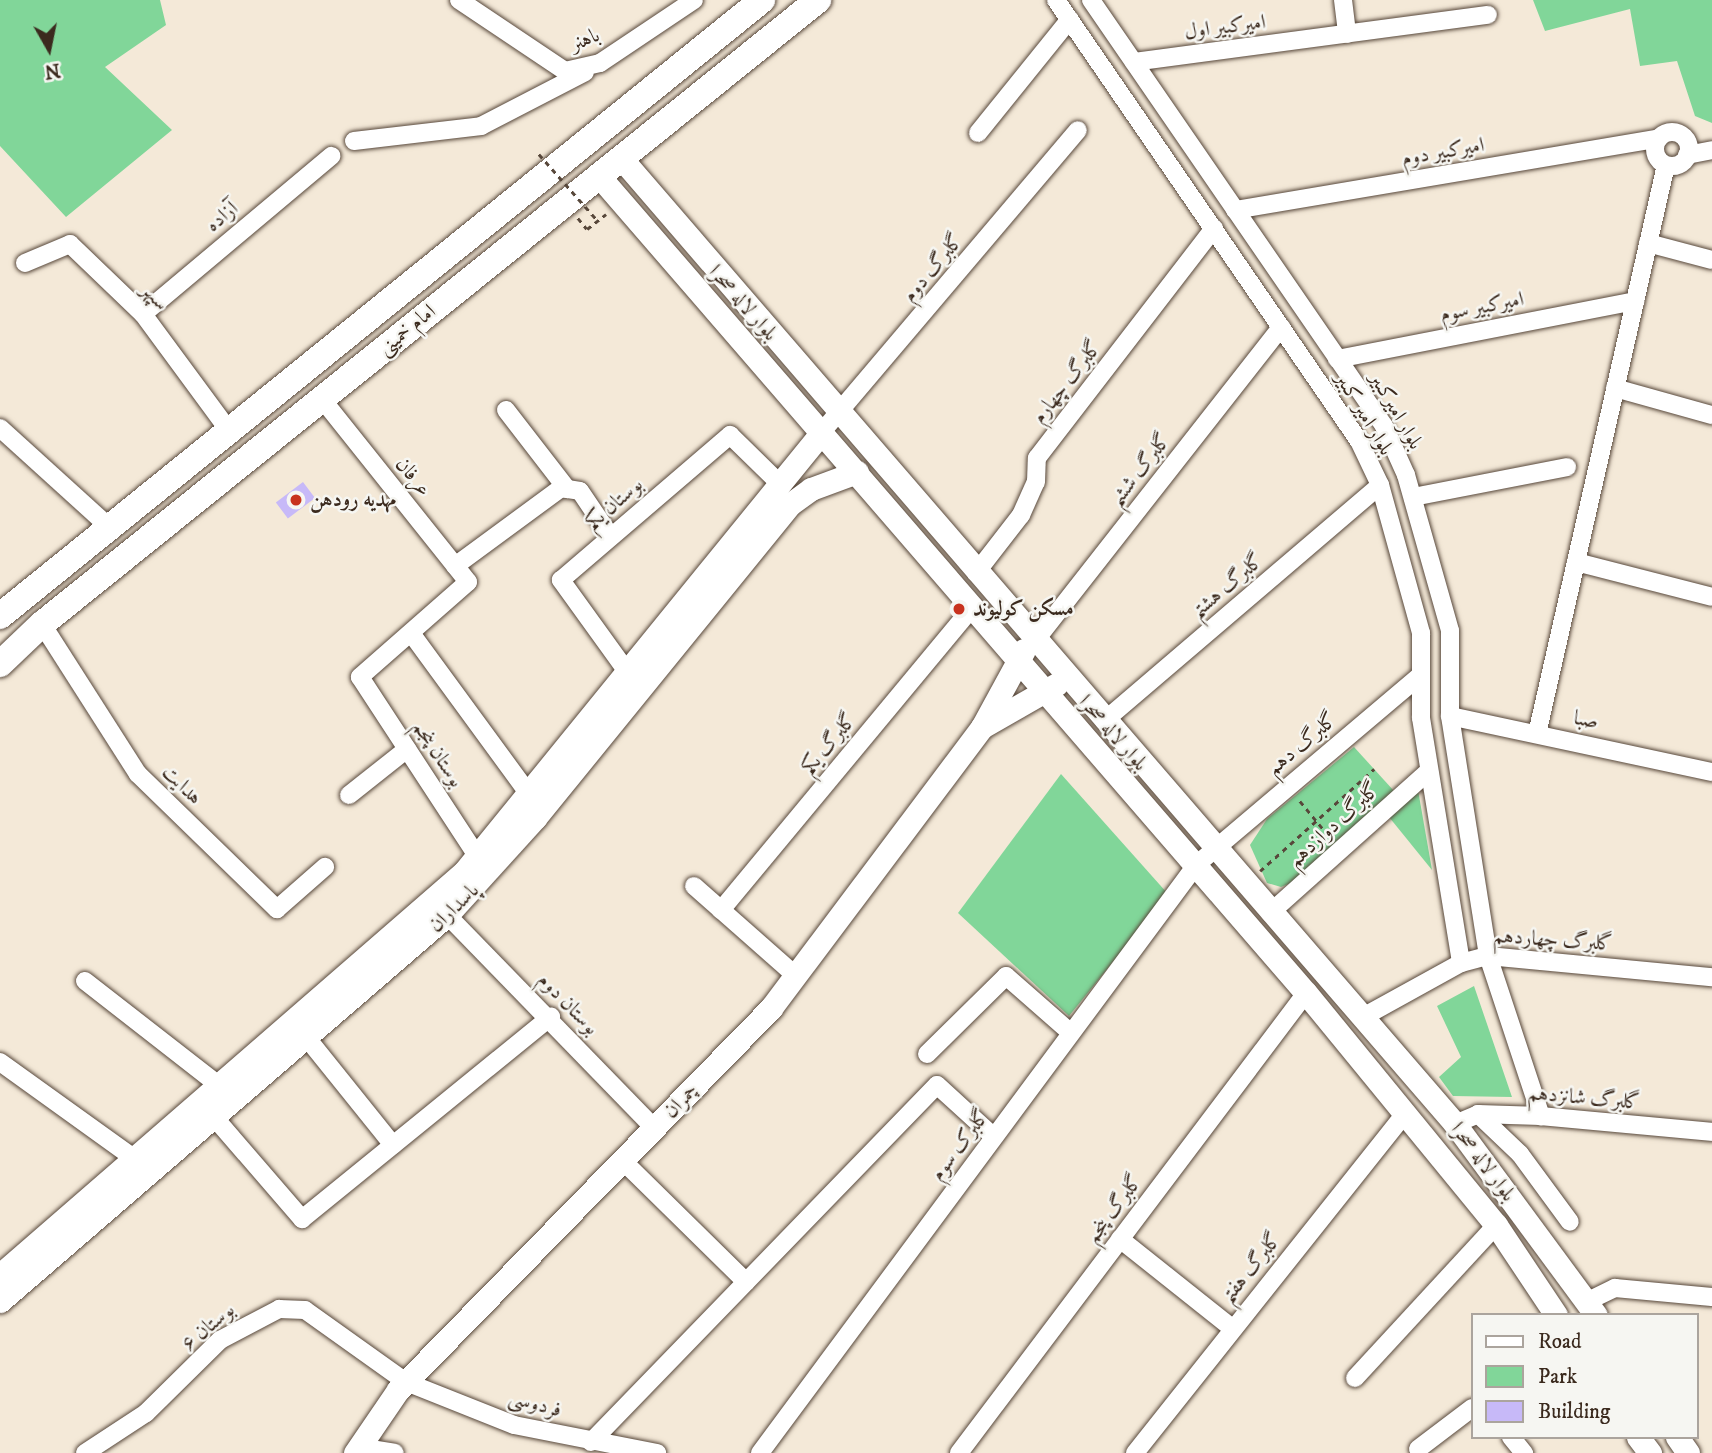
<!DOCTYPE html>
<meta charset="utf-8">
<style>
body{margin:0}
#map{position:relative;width:1712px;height:1453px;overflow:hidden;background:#f4e9d8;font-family:"IM FELL DW Pica",Amiri,serif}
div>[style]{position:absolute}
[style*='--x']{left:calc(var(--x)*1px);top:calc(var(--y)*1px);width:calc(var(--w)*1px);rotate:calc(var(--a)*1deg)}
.green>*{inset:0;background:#81d699}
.building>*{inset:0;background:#c7b9f8;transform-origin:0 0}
.path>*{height:2.5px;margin-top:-1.25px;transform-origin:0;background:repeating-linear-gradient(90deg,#57473a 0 5px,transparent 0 10px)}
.roads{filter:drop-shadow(0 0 2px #57473a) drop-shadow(0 0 2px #57473a)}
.minor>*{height:18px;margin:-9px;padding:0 9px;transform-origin:9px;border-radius:9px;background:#fff}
.minor>.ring{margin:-9px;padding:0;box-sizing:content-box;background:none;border:18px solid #fff;border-radius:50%}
.major>*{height:23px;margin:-11.5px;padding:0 11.5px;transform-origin:11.5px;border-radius:11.5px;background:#fff}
.highway>*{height:26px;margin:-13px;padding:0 13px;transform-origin:13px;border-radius:13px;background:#fff}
.path-bridge>*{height:2.5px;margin-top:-1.25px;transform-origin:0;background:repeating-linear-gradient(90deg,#57473a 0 5px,transparent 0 10px)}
.dots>*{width:19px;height:19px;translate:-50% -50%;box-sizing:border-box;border:4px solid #f6f6f2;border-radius:50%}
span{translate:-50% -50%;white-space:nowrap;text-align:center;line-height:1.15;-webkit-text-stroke:5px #f6f6f2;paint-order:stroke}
.street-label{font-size:21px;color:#3b2a1e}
.poi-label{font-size:21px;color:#3b2a1e;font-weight:700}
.left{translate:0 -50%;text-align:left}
.legend{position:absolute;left:1471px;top:1313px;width:228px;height:126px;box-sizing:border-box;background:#f6f6f2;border:2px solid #aba49d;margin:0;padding:9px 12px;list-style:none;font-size:21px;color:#3b2a1e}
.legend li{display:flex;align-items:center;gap:14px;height:35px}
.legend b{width:35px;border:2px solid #aba49d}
.north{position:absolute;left:14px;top:14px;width:70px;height:70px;-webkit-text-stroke:5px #f6f6f2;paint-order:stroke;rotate:171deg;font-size:19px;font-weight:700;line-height:28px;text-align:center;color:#3b2a1e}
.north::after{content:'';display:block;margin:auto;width:24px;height:32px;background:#3b2a1e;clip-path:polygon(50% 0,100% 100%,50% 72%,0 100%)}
</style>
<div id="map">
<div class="green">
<div style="clip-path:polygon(0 0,160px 0,166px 25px,105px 67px,172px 130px,66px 217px,0 146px)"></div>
<div style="clip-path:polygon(1533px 0,1712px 0,1712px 123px,1695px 116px,1677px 61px,1640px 66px,1630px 9px,1545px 31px)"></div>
<div style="clip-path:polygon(1354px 747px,1394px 791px,1298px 880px,1281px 887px,1267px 883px,1250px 845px,1267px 819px)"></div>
<div style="clip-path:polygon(1061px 774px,1168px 894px,1069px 1016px,958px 913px)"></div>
<div style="clip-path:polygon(1418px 790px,1432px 870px,1389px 817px)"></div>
<div style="clip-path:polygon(1474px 986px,1512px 1097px,1453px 1096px,1439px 1077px,1461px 1057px,1437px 1006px)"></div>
</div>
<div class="building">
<div style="left:303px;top:482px;width:20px;height:34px;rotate:53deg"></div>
</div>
<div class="path">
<div style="--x:578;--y:218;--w:14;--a:51"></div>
<div style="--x:587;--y:229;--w:24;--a:-38"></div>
<div style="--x:1300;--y:801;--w:45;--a:50.4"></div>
<div style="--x:1260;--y:871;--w:153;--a:-41.8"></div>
</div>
<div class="roads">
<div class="minor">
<div style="--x:459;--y:0;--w:128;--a:33.8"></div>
<div style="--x:565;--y:71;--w:36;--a:-13"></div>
<div style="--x:600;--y:63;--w:113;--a:-33.8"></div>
<div style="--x:1056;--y:0;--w:535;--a:55.51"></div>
<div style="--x:1359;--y:441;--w:49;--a:64.5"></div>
<div style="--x:1380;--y:485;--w:154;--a:74.5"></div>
<div style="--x:1421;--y:633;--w:85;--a:90"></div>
<div style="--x:1421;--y:718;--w:248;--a:80.7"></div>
<div style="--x:1091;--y:0;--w:517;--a:55.48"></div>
<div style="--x:1384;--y:426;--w:54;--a:65.8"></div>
<div style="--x:1406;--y:475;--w:162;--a:74.2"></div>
<div style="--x:1450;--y:631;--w:85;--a:90"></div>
<div style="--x:1450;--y:716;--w:243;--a:81"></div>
<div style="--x:1488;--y:956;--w:169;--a:71.7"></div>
<div style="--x:1343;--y:0;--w:34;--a:83"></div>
<div style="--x:1134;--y:62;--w:357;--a:-7.6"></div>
<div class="ring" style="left:1655px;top:132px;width:16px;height:16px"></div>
<div style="--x:978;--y:133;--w:146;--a:-51.1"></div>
<div style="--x:354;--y:141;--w:128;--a:-6.7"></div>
<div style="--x:481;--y:126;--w:117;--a:-27.4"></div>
<div style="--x:1687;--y:155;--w:25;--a:-11"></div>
<div style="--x:1235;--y:210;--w:430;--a:-9.6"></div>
<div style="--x:1648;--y:243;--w:66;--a:14.9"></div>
<div style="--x:25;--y:263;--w:49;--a:-22.9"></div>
<div style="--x:70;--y:244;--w:101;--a:43.8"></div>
<div style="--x:143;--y:314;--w:142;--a:53.6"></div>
<div style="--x:143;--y:314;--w:246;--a:-40"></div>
<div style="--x:1337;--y:359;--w:304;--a:-11"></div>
<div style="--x:1615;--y:388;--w:101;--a:15.6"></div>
<div style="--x:322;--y:399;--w:234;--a:51.4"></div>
<div style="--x:468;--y:582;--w:144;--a:138.7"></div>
<div style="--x:360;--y:677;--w:214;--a:56.8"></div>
<div style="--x:506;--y:410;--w:100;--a:52.3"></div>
<div style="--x:0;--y:428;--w:146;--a:42.2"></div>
<div style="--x:821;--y:433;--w:397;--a:-49.7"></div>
<div style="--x:1413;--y:497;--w:157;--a:-11"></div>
<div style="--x:1576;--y:562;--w:140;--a:14.4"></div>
<div style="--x:455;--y:566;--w:132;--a:-36.3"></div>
<div style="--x:561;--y:488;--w:19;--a:9"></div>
<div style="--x:580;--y:491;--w:55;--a:56"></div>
<div style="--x:976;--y:573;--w:73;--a:-52.2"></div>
<div style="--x:1021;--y:515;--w:36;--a:-66"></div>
<div style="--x:1036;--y:482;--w:24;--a:-88"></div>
<div style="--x:1037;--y:458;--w:290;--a:-52.4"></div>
<div style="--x:42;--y:624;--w:178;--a:57.4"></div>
<div style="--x:138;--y:774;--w:194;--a:44.2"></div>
<div style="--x:277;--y:909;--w:64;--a:-41.2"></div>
<div style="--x:411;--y:633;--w:200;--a:53.8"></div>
<div style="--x:1035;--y:641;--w:399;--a:-51.9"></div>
<div style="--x:628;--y:673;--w:115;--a:-125.8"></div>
<div style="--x:561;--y:580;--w:223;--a:-40.6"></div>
<div style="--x:730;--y:435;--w:71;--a:44.4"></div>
<div style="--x:1450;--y:716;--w:268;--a:12.1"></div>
<div style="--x:1104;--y:721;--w:363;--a:-40.5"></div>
<div style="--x:1537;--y:734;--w:583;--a:-77.23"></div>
<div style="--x:349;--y:795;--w:74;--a:-38.4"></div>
<div style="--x:694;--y:886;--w:135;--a:41.4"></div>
<div style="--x:721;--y:910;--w:395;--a:-50.3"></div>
<div style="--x:1270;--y:913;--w:213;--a:-41.8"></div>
<div style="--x:447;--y:915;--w:297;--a:45.8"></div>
<div style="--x:85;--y:981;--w:171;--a:37.9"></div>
<div style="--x:1363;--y:1017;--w:112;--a:-28.9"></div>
<div style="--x:1461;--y:963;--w:28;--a:-15"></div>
<div style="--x:1488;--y:956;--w:225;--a:5.4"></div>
<div style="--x:307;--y:1038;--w:137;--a:51.2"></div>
<div style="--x:927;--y:1054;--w:111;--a:-44.6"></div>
<div style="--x:1006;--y:976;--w:86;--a:41.2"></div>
<div style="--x:0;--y:1062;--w:166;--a:35.7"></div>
<div style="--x:1478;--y:1114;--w:58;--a:43.6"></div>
<div style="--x:1520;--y:1154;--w:84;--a:53.7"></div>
<div style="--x:214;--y:1117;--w:135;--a:49.2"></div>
<div style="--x:302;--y:1219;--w:321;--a:-39.1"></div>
<div style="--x:1455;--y:1124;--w:25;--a:-23"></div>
<div style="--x:1478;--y:1114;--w:63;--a:1.8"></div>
<div style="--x:1541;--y:1116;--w:172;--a:5.3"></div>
<div style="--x:622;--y:1160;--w:174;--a:44.5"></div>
<div style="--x:1120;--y:1239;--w:143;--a:38.5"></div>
<div style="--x:1588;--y:1301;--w:30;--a:-26"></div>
<div style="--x:1615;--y:1288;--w:97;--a:5.3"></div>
<div style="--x:1355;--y:1378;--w:208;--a:-47.3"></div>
<div style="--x:1511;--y:1437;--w:21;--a:51"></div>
<div style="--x:591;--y:1442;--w:497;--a:-45.9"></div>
<div style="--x:937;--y:1085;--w:77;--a:42.4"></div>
<div style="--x:359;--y:1447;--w:36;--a:9"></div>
<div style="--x:1418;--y:1449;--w:68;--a:-37.2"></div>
<div style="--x:85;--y:1453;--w:73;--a:-33.3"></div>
<div style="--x:146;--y:1413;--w:104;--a:-44.6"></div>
<div style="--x:220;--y:1340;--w:67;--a:-27.7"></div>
<div style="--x:279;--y:1309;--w:26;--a:2"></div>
<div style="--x:305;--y:1310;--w:124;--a:35.5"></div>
<div style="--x:406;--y:1382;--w:116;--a:21.7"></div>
<div style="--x:514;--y:1425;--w:146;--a:11.1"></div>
<div style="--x:760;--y:1453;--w:732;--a:-53.44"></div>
<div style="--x:1196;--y:865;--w:294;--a:-40.2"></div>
<div style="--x:959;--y:1453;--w:576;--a:-52.97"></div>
<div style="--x:1135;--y:1453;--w:433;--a:-51.5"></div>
</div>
<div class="major">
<div style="--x:621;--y:158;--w:1276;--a:49.19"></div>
<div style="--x:1455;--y:1124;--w:237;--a:53.6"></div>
<div style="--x:599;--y:176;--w:1080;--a:49.13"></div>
<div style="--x:1306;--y:993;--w:300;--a:50.7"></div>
<div style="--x:1496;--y:1225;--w:108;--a:56.3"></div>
<div style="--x:1024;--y:650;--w:88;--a:118.6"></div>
<div style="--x:982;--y:727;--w:86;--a:-29.8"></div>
<div style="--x:0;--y:1275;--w:615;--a:-40.98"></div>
<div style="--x:464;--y:872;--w:566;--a:-50.88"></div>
<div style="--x:0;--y:1301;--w:591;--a:-40.81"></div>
<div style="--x:447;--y:915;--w:131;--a:-47.8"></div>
<div style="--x:535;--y:818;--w:403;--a:-50.9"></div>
<div style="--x:789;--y:505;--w:27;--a:-36"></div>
<div style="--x:811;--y:489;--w:49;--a:-20.3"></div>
<div style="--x:1638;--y:1437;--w:20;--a:53"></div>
<div style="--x:1677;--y:1437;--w:19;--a:55"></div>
<div style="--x:355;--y:1453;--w:76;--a:-55.7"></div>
<div style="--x:398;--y:1390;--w:534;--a:-45.68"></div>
<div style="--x:771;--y:1008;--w:351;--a:-53.1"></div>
</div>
<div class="highway">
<div style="--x:0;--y:616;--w:980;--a:-38.95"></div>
<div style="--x:0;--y:664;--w:58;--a:-43.6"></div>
<div style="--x:42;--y:624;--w:996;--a:-38.8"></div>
</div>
</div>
<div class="path-bridge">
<div style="--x:539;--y:154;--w:89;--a:48.6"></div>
</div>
<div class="dots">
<div style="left:296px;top:500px;background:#c8321e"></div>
<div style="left:959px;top:609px;background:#c8321e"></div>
</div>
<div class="street-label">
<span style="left:1225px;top:27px;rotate:-7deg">امیرکبیر اول</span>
<span style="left:585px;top:40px;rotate:-23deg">باهنر</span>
<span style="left:1443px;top:152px;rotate:-10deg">امیرکبیر دوم</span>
<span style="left:222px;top:217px;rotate:-40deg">آزاده</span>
<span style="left:933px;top:268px;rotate:-50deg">گلبرگ دوم</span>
<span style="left:155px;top:297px;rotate:48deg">سپهر</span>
<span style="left:743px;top:303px;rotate:49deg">بلوار لاله صحرا</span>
<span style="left:1482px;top:307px;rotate:-11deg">امیرکبیر سوم</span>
<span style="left:407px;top:330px;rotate:-39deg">امام خمینی</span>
<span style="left:1067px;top:382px;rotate:-52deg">گلبرگ چهارم</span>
<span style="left:1396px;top:411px;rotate:60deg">بلوار امیرکبیر</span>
<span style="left:1364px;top:414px;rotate:59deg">بلوار امیر کبیر</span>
<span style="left:1140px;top:470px;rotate:-52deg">گلبرگ ششم</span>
<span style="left:413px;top:477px;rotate:51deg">عرفان</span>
<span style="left:614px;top:504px;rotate:-41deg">بوستان یکم</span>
<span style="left:1227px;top:586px;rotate:-40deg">گلبرگ هشتم</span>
<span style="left:1586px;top:720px;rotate:11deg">صبا</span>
<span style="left:1113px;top:733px;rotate:49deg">بلوار لاله صحرا</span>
<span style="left:829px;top:744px;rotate:-50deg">گلبرگ یکم</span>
<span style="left:1302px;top:744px;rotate:-40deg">گلبرگ دهم</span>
<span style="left:438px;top:754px;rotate:57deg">بوستان پنجم</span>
<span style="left:182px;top:785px;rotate:44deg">هدایت</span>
<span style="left:1334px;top:825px;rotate:-42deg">گلبرگ دوازدهم</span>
<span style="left:454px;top:908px;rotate:-44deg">پاسداران</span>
<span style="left:1553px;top:940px;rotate:4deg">گلبرگ چهاردهم</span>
<span style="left:568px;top:1004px;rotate:46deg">بوستان دوم</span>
<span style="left:1584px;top:1098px;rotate:5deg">گلبرگ شانزدهم</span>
<span style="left:681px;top:1101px;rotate:-46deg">چمران</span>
<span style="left:960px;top:1145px;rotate:-53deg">گلبرک سوم</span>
<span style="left:1483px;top:1162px;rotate:53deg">بلوار لاله صحرا</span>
<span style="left:1114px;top:1209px;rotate:-53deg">گلبرگ پنجم</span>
<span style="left:1251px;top:1268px;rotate:-51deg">گلبرگ هفتم</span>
<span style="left:208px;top:1327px;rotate:-40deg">بوستان ۶</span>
<span style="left:535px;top:1404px;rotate:15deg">فردوسی</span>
</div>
<div class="poi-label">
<span class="left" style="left:310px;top:500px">مهدیه رودهن</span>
<span class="left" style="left:973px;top:609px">مسکن کولیوند</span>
</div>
<ul class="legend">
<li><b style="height:9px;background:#fff"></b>Road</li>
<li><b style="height:19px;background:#81d699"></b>Park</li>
<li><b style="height:19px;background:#c7b9f8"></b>Building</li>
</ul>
<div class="north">N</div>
</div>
